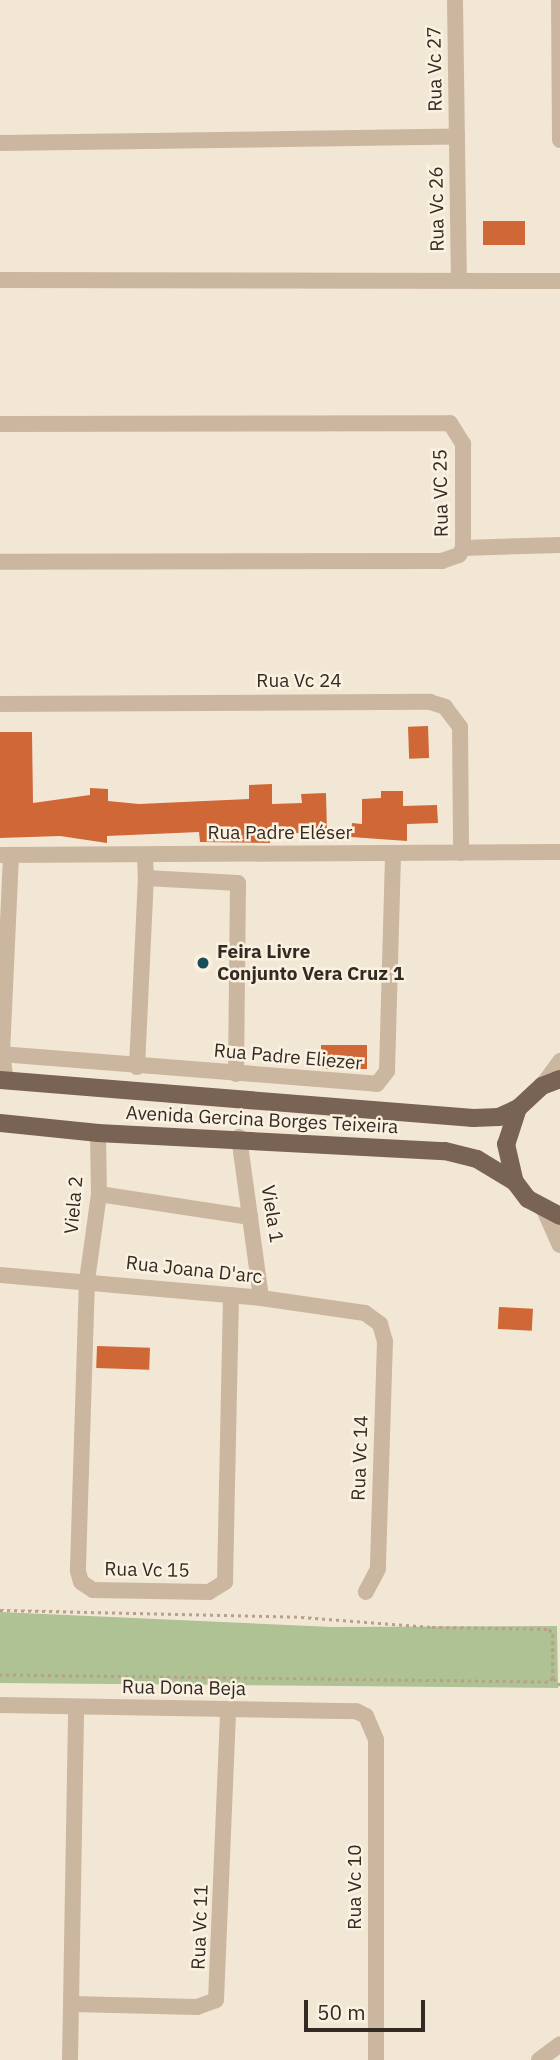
<!DOCTYPE html>
<meta charset="utf-8">
<style>
body{margin:0}
#map{position:relative;width:560px;height:2060px;overflow:hidden;background:#f2e7d5;font-family:"IBM Plex Sans",sans-serif}
div>[style]{position:absolute}
[style*='--x']{left:calc(var(--x)*1px);top:calc(var(--y)*1px);width:calc(var(--w)*1px);rotate:calc(var(--a)*1deg)}
.green>*{inset:0;background:#afc294}
.building>*{inset:0;background:#cf6836;transform-origin:0 0}
.path>*{height:2.5px;margin-top:-1.25px;transform-origin:0;background:repeating-linear-gradient(90deg,#b7a18b 0 3.5px,transparent 0 7px)}
.minor>*{height:16px;margin:-8px;padding:0 8px;transform-origin:8px;border-radius:8px;background:#cbb7a0}
.major>*{height:18px;margin:-9px;padding:0 9px;transform-origin:9px;border-radius:9px;background:#786354}
.dots>*{width:19px;height:19px;translate:-50% -50%;box-sizing:border-box;border:4px solid #faf1e1;border-radius:50%}
span{translate:-50% -50%;white-space:nowrap;text-align:center;line-height:1.15;-webkit-text-stroke:5px #faf1e1;paint-order:stroke}
.street-label{font-size:19px;color:#342a24}
.poi-label{font-size:19px;color:#342a24;font-weight:700}
.left{translate:0 -50%;text-align:left}
.scale{position:absolute;left:304px;top:2000px;width:121px;height:32px;box-sizing:border-box;border:4px solid #342a24;border-top:0;padding-left:9px;font-size:21px;line-height:24px;white-space:nowrap;color:#342a24;-webkit-text-stroke:5px #faf1e1;paint-order:stroke}
</style>
<div id="map">
<div class="green">
<div style="clip-path:polygon(0 1612px,332px 1627px,557px 1626px,558px 1688px,0 1683px)"></div>
</div>
<div class="building">
<div style="left:483px;top:221px;width:42px;height:24px"></div>
<div style="left:428px;top:726px;width:32px;height:20px;rotate:88deg"></div>
<div style="clip-path:polygon(0 732px,32px 732px,33px 803px,90px 795px,90px 788px,108px 789px,108px 801px,139px 804px,249px 799px,249px 785px,272px 784px,272px 804px,302px 803px,301px 794px,326px 793px,327px 832px,270px 834px,270px 843px,200px 842px,199px 832px,107px 836px,107px 843px,60px 836px,0 838px)"></div>
<div style="clip-path:polygon(381px 791px,403px 791px,403px 806px,437px 805px,438px 823px,407px 824px,407px 841px,351px 837px,352px 823px,362px 824px,362px 799px,381px 798px)"></div>
<div style="left:321px;top:1045px;width:46px;height:24px"></div>
<div style="left:499px;top:1307px;width:34px;height:22px;rotate:3deg"></div>
<div style="left:97px;top:1346px;width:53px;height:22px;rotate:2deg"></div>
</div>
<div class="path">
<div style="--x:0;--y:1610;--w:301;--a:1.3"></div>
<div style="--x:301;--y:1617;--w:131;--a:4.4"></div>
<div style="--x:432;--y:1627;--w:117;--a:1"></div>
<div style="--x:549;--y:1629;--w:6;--a:51"></div>
<div style="--x:553;--y:1634;--w:44;--a:90"></div>
<div style="--x:553;--y:1678;--w:6;--a:141"></div>
<div style="--x:548;--y:1682;--w:548;--a:-179.27"></div>
<div style="--x:553;--y:1678;--w:10;--a:45"></div>
</div>
<div class="minor">
<div style="--x:455;--y:0;--w:279;--a:89.2"></div>
<div style="--x:559;--y:0;--w:140;--a:89.6"></div>
<div style="--x:0;--y:143;--w:457;--a:-0.8"></div>
<div style="--x:0;--y:280;--w:560;--a:0.1"></div>
<div style="--x:0;--y:424;--w:450;--a:-0.1"></div>
<div style="--x:450;--y:423;--w:25;--a:58"></div>
<div style="--x:463;--y:444;--w:104;--a:90"></div>
<div style="--x:463;--y:548;--w:8;--a:120"></div>
<div style="--x:459;--y:555;--w:18;--a:161"></div>
<div style="--x:442;--y:561;--w:442;--a:179.9"></div>
<div style="--x:463;--y:548;--w:97;--a:-1.8"></div>
<div style="--x:0;--y:704;--w:430;--a:-0.3"></div>
<div style="--x:430;--y:702;--w:16;--a:18"></div>
<div style="--x:445;--y:707;--w:25;--a:53"></div>
<div style="--x:460;--y:727;--w:126;--a:89.5"></div>
<div style="--x:0;--y:855;--w:560;--a:-0.31"></div>
<div style="--x:145;--y:855;--w:23;--a:88"></div>
<div style="--x:146;--y:878;--w:92;--a:3.1"></div>
<div style="--x:238;--y:883;--w:191;--a:90.6"></div>
<div style="--x:0;--y:1054;--w:378;--a:4.5"></div>
<div style="--x:377;--y:1084;--w:16;--a:-52"></div>
<div style="--x:387;--y:1071;--w:217;--a:-88.4"></div>
<div style="--x:137;--y:1067;--w:189;--a:-87.3"></div>
<div style="--x:6;--y:1080;--w:26;--a:-99"></div>
<div style="--x:2;--y:1054;--w:199;--a:-87.4"></div>
<div style="--x:542;--y:1086;--w:31;--a:-54"></div>
<div style="--x:98;--y:1133;--w:61;--a:89.1"></div>
<div style="--x:99;--y:1194;--w:87;--a:97.9"></div>
<div style="--x:87;--y:1280;--w:291;--a:91.8"></div>
<div style="--x:78;--y:1571;--w:11;--a:75"></div>
<div style="--x:81;--y:1582;--w:14;--a:34"></div>
<div style="--x:93;--y:1590;--w:116;--a:1"></div>
<div style="--x:209;--y:1592;--w:19;--a:-32"></div>
<div style="--x:225;--y:1582;--w:287;--a:-88.8"></div>
<div style="--x:239;--y:1137;--w:162;--a:82.2"></div>
<div style="--x:99;--y:1194;--w:153;--a:8.7"></div>
<div style="--x:545;--y:1212;--w:36;--a:66"></div>
<div style="--x:0;--y:1275;--w:262;--a:5"></div>
<div style="--x:261;--y:1298;--w:105;--a:8.2"></div>
<div style="--x:365;--y:1313;--w:19;--a:36"></div>
<div style="--x:380;--y:1324;--w:18;--a:74"></div>
<div style="--x:385;--y:1341;--w:228;--a:91.8"></div>
<div style="--x:378;--y:1569;--w:26;--a:118"></div>
<div style="--x:0;--y:1705;--w:356;--a:1"></div>
<div style="--x:356;--y:1711;--w:11;--a:27"></div>
<div style="--x:366;--y:1716;--w:26;--a:67"></div>
<div style="--x:376;--y:1740;--w:320;--a:90"></div>
<div style="--x:71;--y:2004;--w:126;--a:1.4"></div>
<div style="--x:197;--y:2007;--w:20;--a:-20"></div>
<div style="--x:216;--y:2000;--w:290;--a:-87.6"></div>
<div style="--x:70;--y:2060;--w:353;--a:-89"></div>
<div style="--x:539;--y:2060;--w:26;--a:-37"></div>
</div>
<div class="major">
<div style="--x:560;--y:1079;--w:19;--a:159"></div>
<div style="--x:542;--y:1086;--w:33;--a:137"></div>
<div style="--x:518;--y:1108;--w:38;--a:108"></div>
<div style="--x:506;--y:1144;--w:39;--a:77"></div>
<div style="--x:515;--y:1182;--w:21;--a:53"></div>
<div style="--x:528;--y:1199;--w:36;--a:28"></div>
<div style="--x:0;--y:1080;--w:475;--a:4.6"></div>
<div style="--x:473;--y:1118;--w:26;--a:-2"></div>
<div style="--x:499;--y:1117;--w:21;--a:-25"></div>
<div style="--x:0;--y:1123;--w:99;--a:5.8"></div>
<div style="--x:98;--y:1133;--w:347;--a:3"></div>
<div style="--x:445;--y:1151;--w:33;--a:14"></div>
<div style="--x:477;--y:1159;--w:44;--a:31.2"></div>
</div>
<div class="dots">
<div style="left:203px;top:963px;background:#174e58"></div>
</div>
<div class="street-label">
<span style="left:435px;top:69px;rotate:-91deg">Rua Vc 27</span>
<span style="left:437px;top:209px;rotate:-91deg">Rua Vc 26</span>
<span style="left:441px;top:493px;rotate:-91deg">Rua VC 25</span>
<span style="left:299px;top:681px">Rua Vc 24</span>
<span style="left:280px;top:833px">Rua Padre Eléser</span>
<span style="left:288px;top:1057px;rotate:5deg">Rua Padre Eliezer</span>
<span style="left:262px;top:1120px;rotate:3deg">Avenida Gercina Borges Teixeira</span>
<span style="left:74px;top:1205px;rotate:-85deg">Viela 2</span>
<span style="left:272px;top:1214px;rotate:81deg">Viela 1</span>
<span style="left:194px;top:1270px;rotate:6deg">Rua Joana D'arc</span>
<span style="left:360px;top:1458px;rotate:-88deg">Rua Vc 14</span>
<span style="left:147px;top:1570px;rotate:1deg">Rua Vc 15</span>
<span style="left:184px;top:1688px;rotate:1deg">Rua Dona Beja</span>
<span style="left:355px;top:1887px;rotate:-90deg">Rua Vc 10</span>
<span style="left:200px;top:1927px;rotate:-88deg">Rua Vc 11</span>
</div>
<div class="poi-label">
<span class="left" style="left:217px;top:963px">Feira Livre<br>Conjunto Vera Cruz 1</span>
</div>
<div class="scale">50 m</div>
</div>
